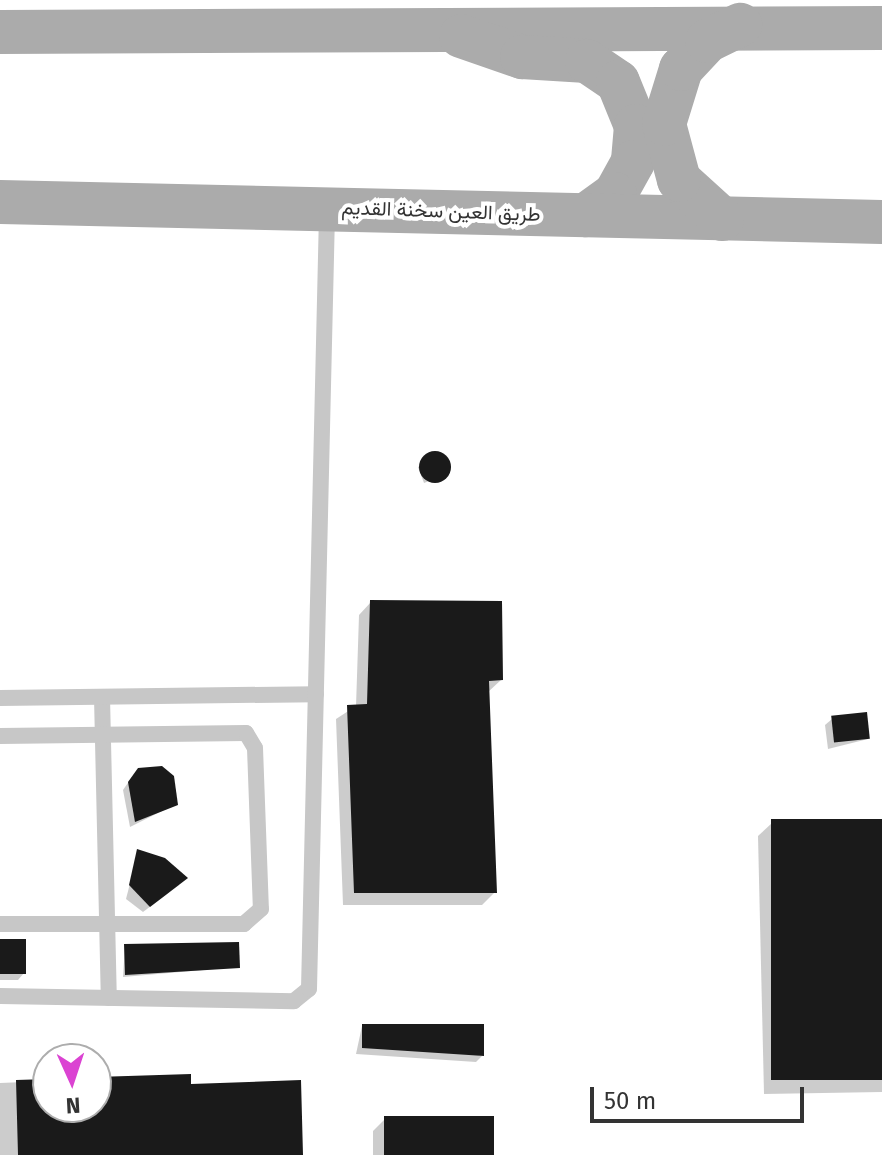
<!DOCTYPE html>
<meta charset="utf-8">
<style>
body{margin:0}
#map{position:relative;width:882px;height:1155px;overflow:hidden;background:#fff;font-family:"Fira Sans",Vazirmatn,sans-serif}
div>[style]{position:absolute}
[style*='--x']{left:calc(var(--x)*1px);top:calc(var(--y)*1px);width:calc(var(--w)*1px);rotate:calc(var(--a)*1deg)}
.shadow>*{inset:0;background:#0003}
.building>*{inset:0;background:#1a1a1a;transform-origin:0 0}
.round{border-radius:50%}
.lane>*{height:16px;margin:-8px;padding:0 8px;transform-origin:8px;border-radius:8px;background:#c7c7c7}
.primary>*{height:44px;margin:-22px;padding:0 22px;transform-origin:22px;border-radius:22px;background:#ababab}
span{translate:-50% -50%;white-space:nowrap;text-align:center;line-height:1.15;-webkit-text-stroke:8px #fff;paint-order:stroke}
.street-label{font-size:20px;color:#333}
.north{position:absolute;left:32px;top:1043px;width:80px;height:80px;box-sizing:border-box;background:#fff;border:2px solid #adadad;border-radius:50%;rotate:177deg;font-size:22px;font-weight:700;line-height:32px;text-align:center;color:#333}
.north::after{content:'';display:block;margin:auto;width:28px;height:36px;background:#db43d2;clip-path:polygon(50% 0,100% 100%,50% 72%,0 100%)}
.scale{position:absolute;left:590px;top:1087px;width:214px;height:36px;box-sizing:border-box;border:4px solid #333;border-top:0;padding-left:10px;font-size:24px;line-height:28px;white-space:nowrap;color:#333;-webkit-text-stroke:6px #fff;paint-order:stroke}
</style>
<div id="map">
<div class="shadow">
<div style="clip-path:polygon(441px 455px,447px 474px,424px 483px,418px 467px)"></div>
<div style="clip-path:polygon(371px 602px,501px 680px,487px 693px,495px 892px,482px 905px,343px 905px,336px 719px,356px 706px,359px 615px)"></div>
<div style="clip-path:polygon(832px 719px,868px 739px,828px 749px,825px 725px)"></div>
<div style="clip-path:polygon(132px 777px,176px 804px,130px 827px,123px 790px)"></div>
<div style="clip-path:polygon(882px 821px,882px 1092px,764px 1094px,758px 836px,772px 823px)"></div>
<div style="clip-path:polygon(138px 852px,179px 885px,143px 912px,126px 899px)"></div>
<div style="clip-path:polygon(0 941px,24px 973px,18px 980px,0 980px)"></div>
<div style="clip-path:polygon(125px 946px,238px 967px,123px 977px)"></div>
<div style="clip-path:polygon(362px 1026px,482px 1056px,476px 1062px,356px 1054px)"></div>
<div style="clip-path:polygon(96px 1079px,190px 1086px,301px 1155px,0 1155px,0 1083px,48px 1081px,48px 1107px,96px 1107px)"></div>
<div style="clip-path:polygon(385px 1119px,492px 1155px,373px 1155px,373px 1131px)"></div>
</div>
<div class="building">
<div class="round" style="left:419px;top:451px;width:32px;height:32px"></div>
<div style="clip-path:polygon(370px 600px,502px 601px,503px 680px,489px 681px,497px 893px,354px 893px,347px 705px,367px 704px)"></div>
<div style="left:867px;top:712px;width:27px;height:36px;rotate:84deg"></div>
<div style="clip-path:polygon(162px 766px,174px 776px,178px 805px,135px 822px,128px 782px,138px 768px)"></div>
<div style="left:882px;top:819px;width:261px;height:111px;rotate:90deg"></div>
<div style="clip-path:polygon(137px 849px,165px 858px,188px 878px,150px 907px,129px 885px)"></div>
<div style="left:0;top:939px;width:26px;height:35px"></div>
<div style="clip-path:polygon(239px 942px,240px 968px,125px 975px,124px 944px)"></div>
<div style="clip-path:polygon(362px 1024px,484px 1024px,484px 1056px,362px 1048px)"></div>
<div style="clip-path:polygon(191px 1074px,191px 1084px,301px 1080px,303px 1155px,18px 1155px,16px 1080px,48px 1079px,48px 1107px,96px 1107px,96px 1077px)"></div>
<div style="left:494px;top:1116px;width:39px;height:110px;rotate:90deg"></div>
</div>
<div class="lane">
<div style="--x:102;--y:697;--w:301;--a:88.7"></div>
<div style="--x:0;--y:698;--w:316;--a:-0.7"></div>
<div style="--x:0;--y:736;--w:246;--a:-0.7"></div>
<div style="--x:246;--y:733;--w:17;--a:59"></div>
<div style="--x:255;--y:748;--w:161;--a:87.9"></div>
<div style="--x:261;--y:909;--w:23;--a:139"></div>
<div style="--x:244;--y:924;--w:244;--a:180"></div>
<div style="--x:0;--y:996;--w:294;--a:1"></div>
<div style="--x:294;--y:1001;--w:19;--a:-39"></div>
<div style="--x:309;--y:989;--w:776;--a:-88.67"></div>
</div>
<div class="primary">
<div style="--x:0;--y:32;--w:882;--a:-0.26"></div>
<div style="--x:461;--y:36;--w:65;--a:19"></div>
<div style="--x:522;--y:57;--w:65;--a:3.5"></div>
<div style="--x:587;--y:61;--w:37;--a:34"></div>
<div style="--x:618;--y:82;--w:48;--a:67.8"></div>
<div style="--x:636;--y:126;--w:36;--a:95"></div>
<div style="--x:633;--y:162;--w:37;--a:119"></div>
<div style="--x:615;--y:194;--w:36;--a:144"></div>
<div style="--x:0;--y:202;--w:882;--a:1.3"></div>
<div style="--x:722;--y:219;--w:58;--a:-137.8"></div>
<div style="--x:679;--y:180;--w:58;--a:-105"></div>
<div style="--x:664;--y:124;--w:58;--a:-72.8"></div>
<div style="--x:681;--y:69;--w:38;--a:-47"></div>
<div style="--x:707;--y:41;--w:37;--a:-26"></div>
</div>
<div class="street-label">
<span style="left:441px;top:211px;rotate:2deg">طريق العين سخنة القديم</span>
</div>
<div class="north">N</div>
<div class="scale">50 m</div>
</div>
